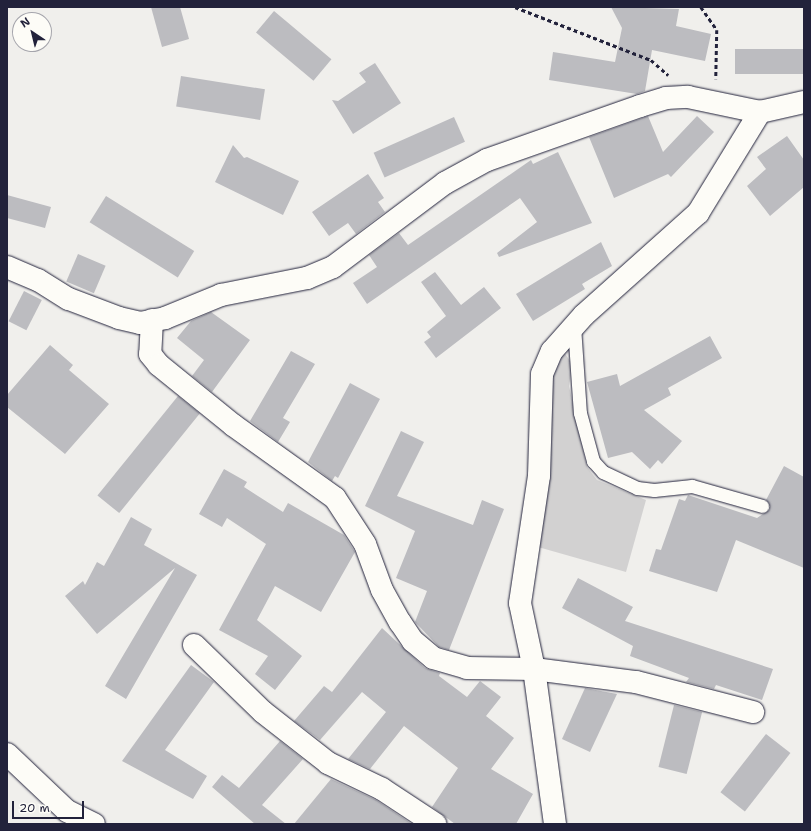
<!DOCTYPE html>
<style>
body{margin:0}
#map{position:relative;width:811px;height:831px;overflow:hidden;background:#f0efec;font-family:"Shantell Sans",sans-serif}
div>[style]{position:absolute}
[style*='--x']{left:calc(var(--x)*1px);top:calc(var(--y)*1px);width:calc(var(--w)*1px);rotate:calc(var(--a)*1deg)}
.green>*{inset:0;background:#d2d1d1}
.building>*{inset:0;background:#bcbcc0;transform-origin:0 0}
.path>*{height:2.5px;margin-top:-1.25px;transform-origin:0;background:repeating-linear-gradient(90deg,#22223b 0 4px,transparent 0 7px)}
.roads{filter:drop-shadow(0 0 1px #22223b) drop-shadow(0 0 1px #22223b)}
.lane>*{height:13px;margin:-6.5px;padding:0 6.5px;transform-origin:6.5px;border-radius:6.5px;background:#fdfcf7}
.street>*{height:22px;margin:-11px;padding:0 11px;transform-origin:11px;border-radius:11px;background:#fdfcf7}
span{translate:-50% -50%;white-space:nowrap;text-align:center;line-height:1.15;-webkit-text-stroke:4px #fdfcf7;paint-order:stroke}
.frame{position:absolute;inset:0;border:8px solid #22223b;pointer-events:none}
.north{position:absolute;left:12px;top:12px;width:40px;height:40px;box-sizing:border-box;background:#fdfcf7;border:1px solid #a5a5ac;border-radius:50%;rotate:325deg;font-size:11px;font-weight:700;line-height:16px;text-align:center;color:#22223b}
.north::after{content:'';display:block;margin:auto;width:14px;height:18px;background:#22223b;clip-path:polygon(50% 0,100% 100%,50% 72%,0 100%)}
.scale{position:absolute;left:12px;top:801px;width:72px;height:18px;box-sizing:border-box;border:2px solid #22223b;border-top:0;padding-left:5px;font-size:12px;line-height:14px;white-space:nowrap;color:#22223b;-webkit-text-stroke:3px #fdfcf7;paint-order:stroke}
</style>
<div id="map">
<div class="green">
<div style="clip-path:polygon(564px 352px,572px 364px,569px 386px,587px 467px,597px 480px,646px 500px,626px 572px,538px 547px,548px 387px)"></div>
</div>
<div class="building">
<div style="clip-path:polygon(151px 7px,180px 7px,189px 39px,162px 47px)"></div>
<div style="clip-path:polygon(611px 7px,679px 9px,676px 26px,711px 34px,705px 61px,652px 50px,645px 91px,637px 94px,549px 80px,553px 52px,615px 62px,622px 28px)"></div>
<div style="left:274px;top:11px;width:75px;height:28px;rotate:40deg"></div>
<div style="left:804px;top:49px;width:25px;height:69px;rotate:90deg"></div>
<div style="clip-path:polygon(375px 63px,401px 103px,353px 134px,332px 100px,338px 101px,366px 82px,359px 73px)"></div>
<div style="left:181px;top:76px;width:85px;height:31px;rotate:9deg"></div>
<div style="clip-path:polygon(648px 116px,663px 152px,697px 116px,714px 132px,671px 177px,668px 174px,614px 198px,589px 137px)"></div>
<div style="left:454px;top:117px;width:27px;height:88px;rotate:66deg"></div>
<div style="clip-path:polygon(787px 136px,804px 160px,804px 187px,770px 216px,747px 186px,766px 169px,757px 157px)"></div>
<div style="clip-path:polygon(233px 145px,244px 158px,247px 157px,299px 181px,283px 215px,215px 182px)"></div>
<div style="clip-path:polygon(558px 152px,592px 223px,499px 257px,497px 253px,537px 222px,520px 198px,367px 304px,353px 283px,377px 267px,369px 255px,399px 233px,408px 245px,531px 160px,533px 164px)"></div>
<div style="clip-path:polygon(368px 174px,384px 198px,378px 202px,385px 212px,356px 234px,348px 223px,329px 236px,312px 212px)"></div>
<div style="clip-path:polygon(7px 195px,51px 207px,45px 228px,7px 218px)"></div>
<div style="left:106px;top:196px;width:104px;height:31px;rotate:32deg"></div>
<div style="clip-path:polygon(601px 242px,612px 266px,582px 284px,585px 289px,533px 321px,516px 294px)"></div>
<div style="left:78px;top:254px;width:30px;height:30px;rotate:23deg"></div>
<div style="clip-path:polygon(435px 272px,461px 305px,484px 287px,501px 308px,436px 358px,424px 342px,431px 337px,427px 332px,446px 316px,421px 282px)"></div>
<div style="left:24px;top:291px;width:20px;height:34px;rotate:27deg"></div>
<div style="clip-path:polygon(211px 312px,250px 340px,212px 392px,192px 376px,204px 360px,177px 338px,191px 321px)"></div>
<div style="clip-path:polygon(710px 336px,722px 358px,668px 388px,671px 395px,644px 410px,682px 441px,662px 464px,658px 460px,650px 469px,632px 452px,608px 458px,587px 382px,617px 374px,620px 386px)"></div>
<div style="clip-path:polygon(50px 345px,73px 365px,69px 370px,109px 404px,65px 454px,7px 407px,7px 395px)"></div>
<div style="clip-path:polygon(291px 351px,315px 364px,283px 418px,290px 422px,278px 442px,250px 421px)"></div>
<div style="clip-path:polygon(350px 383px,380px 399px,338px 478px,335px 476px,332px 481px,308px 462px)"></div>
<div style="left:178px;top:396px;width:28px;height:128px;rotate:39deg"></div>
<div style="clip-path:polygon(401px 431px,424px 442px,397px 496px,473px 525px,482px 500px,504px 509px,449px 650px,439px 647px,415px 622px,427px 591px,396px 578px,415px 531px,365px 506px)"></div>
<div style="clip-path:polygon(784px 466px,804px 477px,804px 568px,736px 540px,717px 592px,649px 571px,656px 549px,661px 550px,679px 499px,685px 501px,688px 495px,757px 518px,770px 509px,766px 500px)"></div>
<div style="clip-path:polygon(224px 469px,247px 482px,244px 487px,283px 512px,288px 503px,344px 535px,355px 552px,321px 612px,275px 586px,257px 620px,302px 656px,275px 690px,255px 674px,268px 656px,219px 630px,266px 544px,227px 518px,222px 527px,199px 514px)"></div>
<div style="clip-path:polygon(131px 517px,152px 529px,144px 545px,197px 575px,126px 699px,105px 686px,175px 568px,97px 634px,65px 596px,83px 581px,85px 585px,97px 562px,104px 566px)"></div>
<div style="clip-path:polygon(578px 578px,633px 607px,625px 621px,773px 669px,762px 700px,716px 685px,714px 689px,686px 682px,689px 678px,630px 656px,633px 646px,562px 608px)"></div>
<div style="clip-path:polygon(382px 628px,425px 668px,440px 673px,439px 676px,467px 697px,480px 681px,501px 697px,486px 716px,514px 738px,491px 769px,533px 794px,516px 824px,455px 824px,432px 807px,458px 768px,404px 726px,370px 769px,348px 759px,386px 712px,362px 692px,320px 740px,294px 721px,324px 686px,332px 692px)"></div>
<div style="clip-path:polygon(191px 665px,214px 682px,165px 750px,207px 776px,193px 799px,122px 761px)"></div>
<div style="clip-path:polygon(585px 688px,617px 694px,590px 752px,562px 739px)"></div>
<div style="left:674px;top:705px;width:29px;height:64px;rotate:14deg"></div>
<div style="left:766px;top:734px;width:31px;height:74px;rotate:38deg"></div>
<div style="clip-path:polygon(280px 741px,303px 759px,262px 805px,286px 824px,255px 824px,212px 787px,222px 775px,239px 788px)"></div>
<div style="clip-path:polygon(331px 779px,376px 800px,412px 824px,294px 824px)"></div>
</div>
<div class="path">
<div style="--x:515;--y:7;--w:146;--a:21.3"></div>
<div style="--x:651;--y:60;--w:23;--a:41"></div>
<div style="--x:701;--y:7;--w:28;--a:55"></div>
<div style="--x:717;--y:30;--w:49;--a:91.2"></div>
</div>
<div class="roads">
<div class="lane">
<div style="--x:574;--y:326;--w:87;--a:86.1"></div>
<div style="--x:580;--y:413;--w:50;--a:74.8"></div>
<div style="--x:593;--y:461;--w:15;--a:48"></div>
<div style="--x:603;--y:472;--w:38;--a:25"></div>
<div style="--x:637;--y:488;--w:17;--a:7"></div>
<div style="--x:654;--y:490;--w:38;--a:-6"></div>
<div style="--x:692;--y:486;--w:73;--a:15.9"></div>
</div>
<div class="street">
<div style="--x:7;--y:267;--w:34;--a:23"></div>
<div style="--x:38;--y:280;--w:36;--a:32"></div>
<div style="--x:69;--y:299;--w:53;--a:20.8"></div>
<div style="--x:119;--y:318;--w:22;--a:13"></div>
<div style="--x:140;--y:323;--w:25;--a:-11"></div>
<div style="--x:165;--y:318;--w:61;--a:-22.3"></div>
<div style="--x:221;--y:295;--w:88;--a:-11.2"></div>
<div style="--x:307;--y:278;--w:28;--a:-23"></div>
<div style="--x:333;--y:267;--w:140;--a:-36.9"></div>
<div style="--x:445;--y:183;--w:48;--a:-28.7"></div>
<div style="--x:487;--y:160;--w:162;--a:-19.4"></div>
<div style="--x:640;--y:106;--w:27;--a:-17"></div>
<div style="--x:666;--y:98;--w:22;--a:-3"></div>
<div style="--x:688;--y:97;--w:74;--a:11.8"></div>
<div style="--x:760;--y:112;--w:45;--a:-12.8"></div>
<div style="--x:152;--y:320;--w:34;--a:93"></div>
<div style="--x:150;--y:354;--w:14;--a:51"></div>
<div style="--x:159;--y:365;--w:95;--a:39"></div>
<div style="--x:233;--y:425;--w:125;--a:35.6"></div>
<div style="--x:335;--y:498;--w:55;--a:56.9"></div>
<div style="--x:365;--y:544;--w:49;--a:69.7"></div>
<div style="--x:382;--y:590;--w:37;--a:61"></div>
<div style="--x:400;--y:622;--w:23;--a:56"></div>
<div style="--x:413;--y:641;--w:26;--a:40"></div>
<div style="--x:433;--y:658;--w:35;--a:16"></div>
<div style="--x:467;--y:668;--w:67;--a:0.9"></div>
<div style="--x:534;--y:669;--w:103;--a:7.3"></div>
<div style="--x:636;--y:682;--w:121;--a:14.4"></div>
<div style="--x:194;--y:645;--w:96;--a:44.2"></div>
<div style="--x:263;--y:712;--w:83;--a:38.1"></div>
<div style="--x:328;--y:763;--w:60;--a:25.7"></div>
<div style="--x:382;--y:789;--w:64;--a:33.4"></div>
<div style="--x:7;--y:754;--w:83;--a:43.5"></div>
<div style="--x:67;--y:811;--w:30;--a:26"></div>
<div style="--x:555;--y:824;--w:156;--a:-97.7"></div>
<div style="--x:534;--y:669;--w:67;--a:-102"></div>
<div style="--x:520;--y:603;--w:128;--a:-81.5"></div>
<div style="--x:539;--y:476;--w:102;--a:-88.3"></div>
<div style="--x:542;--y:374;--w:25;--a:-67"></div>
<div style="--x:552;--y:351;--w:48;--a:-48.4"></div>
<div style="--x:584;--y:315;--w:153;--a:-41.8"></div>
<div style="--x:698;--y:213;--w:119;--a:-58.5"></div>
</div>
</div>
<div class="frame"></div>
<div class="north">N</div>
<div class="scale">20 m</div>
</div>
